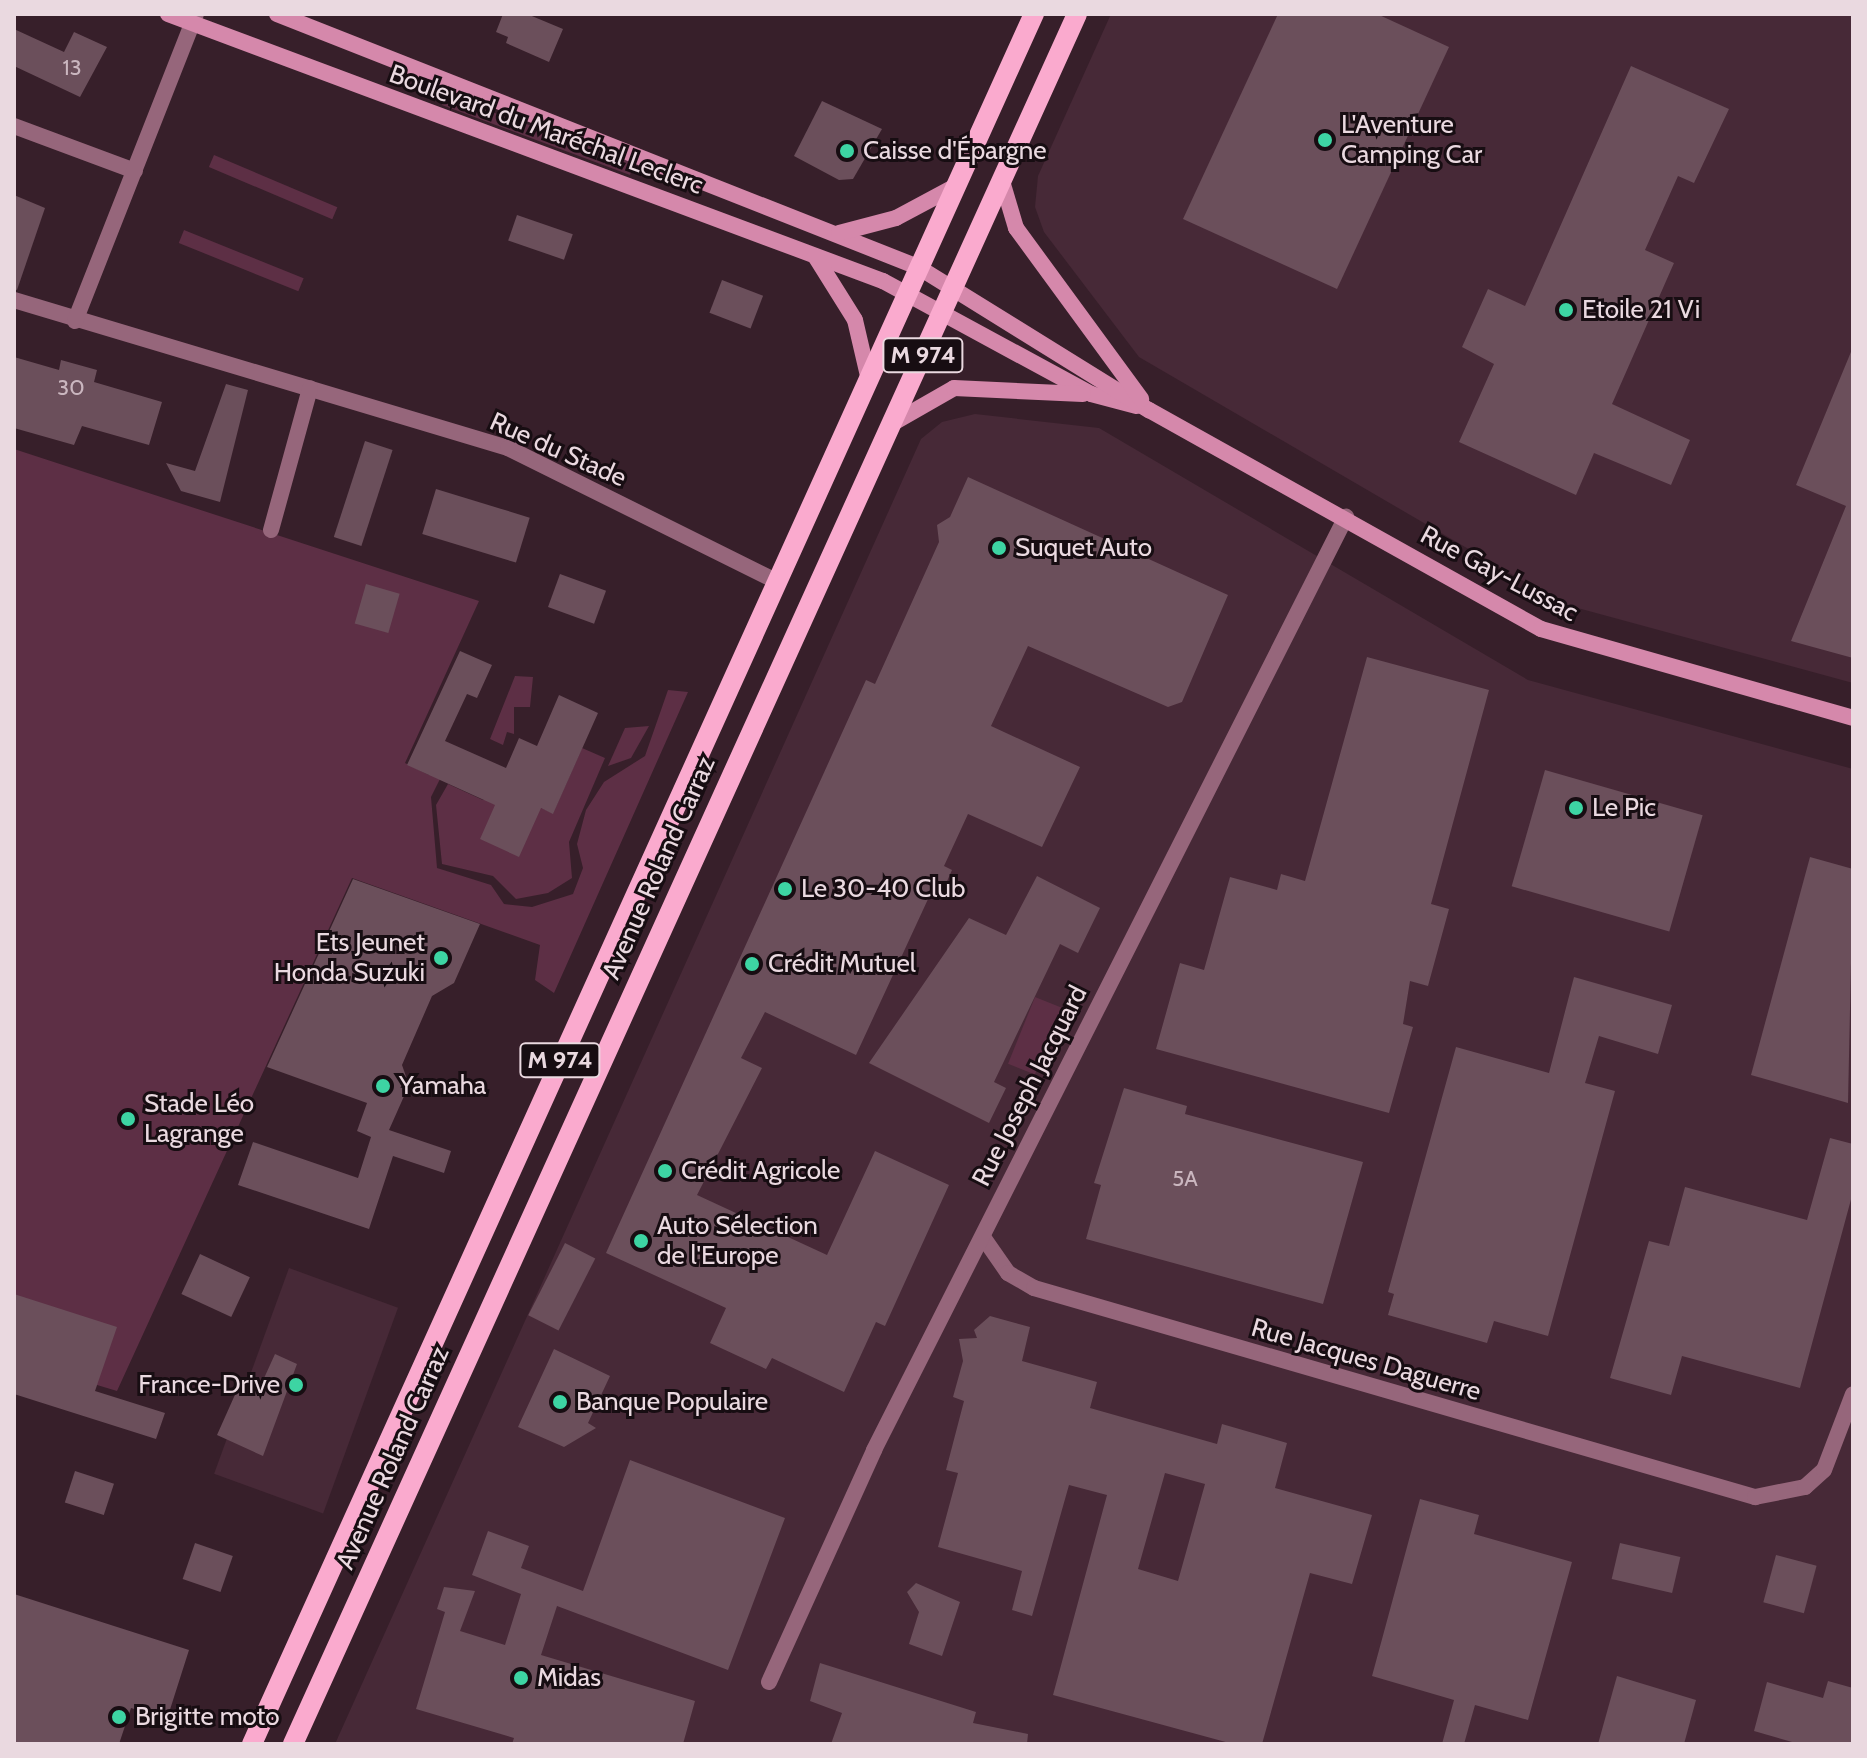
<!DOCTYPE html>
<meta charset="utf-8">
<style>
body{margin:0}
#map{position:relative;width:1867px;height:1758px;overflow:hidden;background:#371f2a;font-family:Cabin,sans-serif}
div>[style]{position:absolute}
[style*='--x']{left:calc(var(--x)*1px);top:calc(var(--y)*1px);width:calc(var(--w)*1px);rotate:calc(var(--a)*1deg)}
.built>*{inset:0;background:#472937;transform-origin:0 0}
.green>*{inset:0;background:#5d2f45;transform-origin:0 0}
.building>*{inset:0;background:#6b4f5b;transform-origin:0 0}
.street>*{height:16px;margin:-8px;padding:0 8px;transform-origin:8px;border-radius:8px;background:#96667b}
.secondary>*{height:16px;margin:-8px;padding:0 8px;transform-origin:8px;border-radius:8px;background:#d588ab}
.primary>*{height:20px;margin:-10px;padding:0 10px;transform-origin:10px;border-radius:10px;background:#faaace}
.dots>*{width:22px;height:22px;translate:-50% -50%;box-sizing:border-box;border:4px solid #170d12;border-radius:50%}
span{translate:-50% -50%;white-space:nowrap;text-align:center;line-height:1.15;-webkit-text-stroke:6px #170d12;paint-order:stroke}
.number-label{font-size:22px;color:#cab6bf}
.number-label span{-webkit-text-stroke-width:0}
.shield-label span{padding:2px 6px;background:#170d12;border:2px solid;border-radius:6px;-webkit-text-stroke-width:0}
.shield-label{font-size:24px;color:#ead9e0;font-weight:700}
.poi-label{font-size:26px;color:#ead9e0}
.left{translate:0 -50%;text-align:left}
.right{translate:-100% -50%;text-align:right}
.street-label{font-size:26px;color:#ead9e0}
.frame{position:absolute;inset:0;border:16px solid #ead9e0;pointer-events:none}
</style>
<div id="map">
<div class="built">
<div style="clip-path:polygon(1111px 14px,1853px 14px,1853px 683px,1563px 604px,1139px 357px,1044px 232px,1035px 207px,1038px 176px)"></div>
<div style="clip-path:polygon(975px 414px,1099px 428px,1528px 680px,1853px 769px,1853px 1744px,335px 1744px,921px 439px,942px 422px)"></div>
<div style="left:289px;top:1268px;width:116px;height:219px;rotate:20deg"></div>
</div>
<div class="green">
<div style="clip-path:polygon(444px 95px,634px 162px,630px 175px,442px 105px)"></div>
<div style="left:214px;top:155px;width:134px;height:13px;rotate:23deg"></div>
<div style="left:184px;top:230px;width:129px;height:14px;rotate:22deg"></div>
<div style="clip-path:polygon(14px 449px,479px 601px,405px 763px,429px 775px,436px 761px,446px 767px,431px 797px,437px 868px,491px 885px,504px 904px,532px 907px,573px 894px,583px 868px,577px 844px,586px 810px,604px 782px,645px 756px,668px 690px,688px 692px,554px 993px,535px 980px,540px 945px,352px 878px,117px 1391px,14px 1360px)"></div>
<div style="clip-path:polygon(515px 676px,533px 677px,530px 707px,514px 707px,514px 734px,507px 732px,503px 745px,490px 739px)"></div>
<div style="clip-path:polygon(649px 726px,631px 758px,608px 766px,625px 728px)"></div>
<div style="clip-path:polygon(582px 748px,605px 758px,569px 842px,572px 878px,548px 893px,516px 899px,493px 876px,442px 864px,436px 805px,448px 784px,483px 800px,522px 800px,553px 813px)"></div>
<div style="left:1035px;top:997px;width:29px;height:72px;rotate:22deg"></div>
</div>
<div class="building">
<div style="clip-path:polygon(503px 14px,527px 14px,563px 29px,549px 62px,506px 43px,508px 37px,496px 32px)"></div>
<div style="clip-path:polygon(1278px 14px,1377px 14px,1449px 47px,1337px 289px,1183px 219px)"></div>
<div style="clip-path:polygon(14px 29px,64px 52px,74px 32px,107px 47px,80px 97px,14px 66px)"></div>
<div style="clip-path:polygon(1631px 66px,1729px 109px,1694px 183px,1678px 176px,1645px 250px,1674px 263px,1612px 404px,1690px 440px,1671px 485px,1594px 453px,1576px 495px,1459px 442px,1494px 364px,1462px 347px,1488px 289px,1525px 306px)"></div>
<div style="clip-path:polygon(822px 101px,882px 129px,853px 179px,839px 180px,794px 156px)"></div>
<div style="clip-path:polygon(14px 195px,45px 208px,17px 290px,14px 289px)"></div>
<div style="left:517px;top:215px;width:59px;height:27px;rotate:19deg"></div>
<div style="left:722px;top:280px;width:44px;height:35px;rotate:21deg"></div>
<div style="clip-path:polygon(1853px 347px,1853px 658px,1791px 641px,1846px 506px,1796px 485px)"></div>
<div style="clip-path:polygon(14px 357px,59px 370px,61px 360px,97px 370px,94px 382px,162px 402px,149px 445px,82px 426px,74px 445px,14px 428px)"></div>
<div style="clip-path:polygon(226px 384px,248px 390px,220px 502px,181px 491px,166px 463px,195px 471px)"></div>
<div style="left:365px;top:441px;width:29px;height:101px;rotate:18deg"></div>
<div style="clip-path:polygon(968px 477px,1228px 595px,1182px 702px,1168px 707px,1028px 646px,991px 726px,1080px 767px,1042px 847px,968px 814px,944px 866px,952px 870px,944px 888px,935px 884px,856px 1055px,765px 1012px,741px 1058px,762px 1068px,697px 1195px,827px 1255px,875px 1151px,949px 1185px,885px 1326px,876px 1322px,844px 1392px,772px 1358px,766px 1369px,710px 1343px,726px 1308px,606px 1253px,866px 680px,875px 684px,939px 542px,937px 525px,950px 517px)"></div>
<div style="left:436px;top:489px;width:98px;height:47px;rotate:17deg"></div>
<div style="left:560px;top:574px;width:49px;height:35px;rotate:20deg"></div>
<div style="left:366px;top:584px;width:35px;height:41px;rotate:16deg"></div>
<div style="clip-path:polygon(460px 651px,492px 665px,477px 698px,467px 694px,445px 741px,506px 768px,519px 738px,537px 746px,559px 695px,598px 713px,553px 814px,541px 808px,519px 857px,480px 839px,495px 805px,407px 765px)"></div>
<div style="clip-path:polygon(1367px 657px,1489px 690px,1431px 904px,1449px 909px,1428px 986px,1410px 981px,1403px 1024px,1413px 1027px,1389px 1113px,1156px 1049px,1180px 963px,1204px 970px,1230px 877px,1277px 890px,1281px 874px,1305px 881px)"></div>
<div style="left:1545px;top:770px;width:164px;height:121px;rotate:16deg"></div>
<div style="clip-path:polygon(1810px 857px,1853px 869px,1848px 1103px,1751px 1075px)"></div>
<div style="clip-path:polygon(1037px 876px,1100px 908px,1078px 953px,1060px 944px,994px 1082px,1006px 1088px,989px 1123px,869px 1063px,969px 918px,1006px 935px)"></div>
<div style="clip-path:polygon(353px 879px,480px 924px,454px 983px,432px 996px,402px 1065px,409px 1085px,389px 1130px,451px 1151px,444px 1173px,393px 1156px,369px 1229px,238px 1185px,253px 1142px,358px 1178px,371px 1137px,357px 1131px,367px 1103px,267px 1067px)"></div>
<div style="clip-path:polygon(1574px 977px,1672px 1005px,1658px 1054px,1599px 1036px,1585px 1083px,1615px 1091px,1548px 1336px,1494px 1321px,1487px 1343px,1388px 1315px,1394px 1294px,1388px 1292px,1456px 1047px,1549px 1073px)"></div>
<div style="clip-path:polygon(1124px 1088px,1187px 1106px,1185px 1114px,1363px 1162px,1323px 1304px,1086px 1239px,1101px 1185px,1094px 1183px)"></div>
<div style="clip-path:polygon(1830px 1138px,1853px 1144px,1853px 1192px,1800px 1388px,1682px 1356px,1671px 1395px,1610px 1378px,1649px 1241px,1669px 1246px,1685px 1187px,1807px 1220px)"></div>
<div style="left:565px;top:1243px;width:34px;height:81px;rotate:27deg"></div>
<div style="left:200px;top:1254px;width:55px;height:44px;rotate:25deg"></div>
<div style="clip-path:polygon(14px 1294px,117px 1327px,95px 1391px,165px 1413px,156px 1439px,14px 1394px)"></div>
<div style="clip-path:polygon(evenodd,990px 1316px,1030px 1327px,1022px 1361px,1097px 1382px,1090px 1408px,1217px 1444px,1222px 1424px,1287px 1443px,1275px 1488px,1372px 1515px,1352px 1584px,1310px 1573px,1262px 1744px,1233px 1744px,1053px 1695px,1107px 1495px,1069px 1485px,1032px 1616px,1012px 1610px,1022px 1571px,938px 1547px,958px 1473px,946px 1470px,964px 1401px,953px 1397px,963px 1361px,959px 1339px,977px 1338px,974px 1330px,990px 1316px,1165px 1473px,1205px 1484px,1178px 1581px,1138px 1569px,1165px 1473px)"></div>
<div style="clip-path:polygon(554px 1349px,610px 1376px,588px 1423px,596px 1428px,564px 1447px,518px 1427px)"></div>
<div style="clip-path:polygon(275px 1354px,297px 1364px,263px 1456px,217px 1435px,242px 1379px,260px 1387px)"></div>
<div style="clip-path:polygon(630px 1460px,785px 1518px,728px 1670px,557px 1606px,541px 1655px,695px 1701px,683px 1744px,512px 1744px,514px 1738px,416px 1709px,445px 1612px,437px 1609px,444px 1587px,475px 1591px,460px 1631px,505px 1645px,521px 1594px,472px 1575px,488px 1531px,529px 1546px,521px 1568px,583px 1591px)"></div>
<div style="left:75px;top:1471px;width:41px;height:33px;rotate:18deg"></div>
<div style="clip-path:polygon(1420px 1499px,1479px 1515px,1474px 1534px,1572px 1562px,1528px 1720px,1475px 1705px,1464px 1744px,1442px 1744px,1454px 1700px,1372px 1676px)"></div>
<div style="left:195px;top:1543px;width:40px;height:38px;rotate:19deg"></div>
<div style="left:1620px;top:1543px;width:62px;height:37px;rotate:13deg"></div>
<div style="left:1776px;top:1555px;width:42px;height:49px;rotate:15deg"></div>
<div style="clip-path:polygon(916px 1583px,960px 1602px,942px 1656px,909px 1644px,919px 1612px,907px 1592px)"></div>
<div style="clip-path:polygon(14px 1594px,189px 1650px,167px 1719px,131px 1708px,119px 1744px,14px 1744px)"></div>
<div style="clip-path:polygon(820px 1663px,976px 1712px,973px 1723px,1028px 1734px,1027px 1744px,831px 1744px,842px 1713px,810px 1701px)"></div>
<div style="clip-path:polygon(1617px 1676px,1696px 1700px,1684px 1744px,1598px 1744px)"></div>
<div style="clip-path:polygon(1828px 1681px,1853px 1688px,1853px 1744px,1799px 1744px,1754px 1731px,1767px 1682px,1823px 1698px)"></div>
</div>
<div class="street">
<div style="--x:14;--y:126;--w:129;--a:20.4"></div>
<div style="--x:14;--y:300;--w:516;--a:16.68"></div>
<div style="--x:508;--y:448;--w:299;--a:26.4"></div>
<div style="--x:75;--y:321;--w:330;--a:-68.5"></div>
<div style="--x:271;--y:530;--w:147;--a:-74.6"></div>
<div style="--x:983;--y:1237;--w:44;--a:55.2"></div>
<div style="--x:1008;--y:1273;--w:30;--a:30"></div>
<div style="--x:1034;--y:1288;--w:751;--a:16.17"></div>
<div style="--x:1755;--y:1497;--w:51;--a:-11.3"></div>
<div style="--x:1805;--y:1487;--w:25;--a:-42"></div>
<div style="--x:1824;--y:1470;--w:81;--a:-69.1"></div>
<div style="--x:769;--y:1682;--w:255;--a:-65.6"></div>
<div style="--x:874;--y:1450;--w:1046;--a:-63.17"></div>
</div>
<div class="secondary">
<div style="--x:168;--y:14;--w:763;--a:20.48"></div>
<div style="--x:883;--y:281;--w:237;--a:28.5"></div>
<div style="--x:1091;--y:394;--w:47;--a:14.9"></div>
<div style="--x:277;--y:14;--w:689;--a:21.54"></div>
<div style="--x:918;--y:267;--w:272;--a:31.8"></div>
<div style="--x:1149;--y:410;--w:449;--a:29.2"></div>
<div style="--x:1541;--y:629;--w:324;--a:15.9"></div>
<div style="--x:1002;--y:181;--w:49;--a:73.4"></div>
<div style="--x:1016;--y:228;--w:212;--a:53.8"></div>
<div style="--x:839;--y:233;--w:59;--a:-14.7"></div>
<div style="--x:896;--y:218;--w:66;--a:-28.1"></div>
<div style="--x:815;--y:256;--w:75;--a:58"></div>
<div style="--x:855;--y:320;--w:57;--a:76.9"></div>
<div style="--x:893;--y:423;--w:70;--a:-29.8"></div>
<div style="--x:954;--y:388;--w:129;--a:2.7"></div>
</div>
<div class="primary">
<div style="--x:252;--y:1744;--w:1899;--a:-65.68"></div>
<div style="--x:293;--y:1744;--w:1899;--a:-65.62"></div>
</div>
<div class="dots">
<div style="left:1325px;top:140px;background:#3dd4a3"></div>
<div style="left:847px;top:151px;background:#3dd4a3"></div>
<div style="left:1566px;top:310px;background:#3dd4a3"></div>
<div style="left:999px;top:548px;background:#3dd4a3"></div>
<div style="left:1576px;top:808px;background:#3dd4a3"></div>
<div style="left:785px;top:889px;background:#3dd4a3"></div>
<div style="left:441px;top:958px;background:#3dd4a3"></div>
<div style="left:752px;top:964px;background:#3dd4a3"></div>
<div style="left:383px;top:1086px;background:#3dd4a3"></div>
<div style="left:128px;top:1119px;background:#3dd4a3"></div>
<div style="left:665px;top:1171px;background:#3dd4a3"></div>
<div style="left:641px;top:1241px;background:#3dd4a3"></div>
<div style="left:296px;top:1385px;background:#3dd4a3"></div>
<div style="left:560px;top:1402px;background:#3dd4a3"></div>
<div style="left:521px;top:1678px;background:#3dd4a3"></div>
<div style="left:119px;top:1717px;background:#3dd4a3"></div>
</div>
<div class="number-label">
<span style="left:72px;top:68px">13</span>
<span style="left:71px;top:388px">30</span>
<span style="left:1185px;top:1179px">5A</span>
</div>
<div class="shield-label">
<span style="left:923px;top:355px">M 974</span>
<span style="left:560px;top:1060px">M 974</span>
</div>
<div class="poi-label">
<span class="left" style="left:1341px;top:140px">L'Aventure<br>Camping Car</span>
<span class="left" style="left:863px;top:151px">Caisse d'Épargne</span>
<span class="left" style="left:1582px;top:310px">Etoile 21 Vi</span>
<span class="left" style="left:1015px;top:548px">Suquet Auto</span>
<span class="left" style="left:1592px;top:808px">Le Pic</span>
<span class="left" style="left:801px;top:889px">Le 30-40 Club</span>
<span class="right" style="left:425px;top:958px">Ets Jeunet<br>Honda Suzuki</span>
<span class="left" style="left:768px;top:964px">Crédit Mutuel</span>
<span class="left" style="left:399px;top:1086px">Yamaha</span>
<span class="left" style="left:144px;top:1119px">Stade Léo<br>Lagrange</span>
<span class="left" style="left:681px;top:1171px">Crédit Agricole</span>
<span class="left" style="left:657px;top:1241px">Auto Sélection<br>de l'Europe</span>
<span class="right" style="left:280px;top:1385px">France-Drive</span>
<span class="left" style="left:576px;top:1402px">Banque Populaire</span>
<span class="left" style="left:537px;top:1678px">Midas</span>
<span class="left" style="left:135px;top:1717px">Brigitte moto</span>
</div>
<div class="street-label">
<span style="left:546px;top:130px;rotate:20deg">Boulevard du Maréchal Leclerc</span>
<span style="left:558px;top:450px;rotate:24deg">Rue du Stade</span>
<span style="left:1499px;top:574px;rotate:28deg">Rue Gay-Lussac</span>
<span style="left:659px;top:868px;rotate:-66deg">Avenue Roland Carraz</span>
<span style="left:1030px;top:1086px;rotate:-63deg">Rue Joseph Jacquard</span>
<span style="left:1366px;top:1360px;rotate:16deg">Rue Jacques Daguerre</span>
<span style="left:393px;top:1458px;rotate:-66deg">Avenue Roland Carraz</span>
</div>
<div class="frame"></div>
</div>
